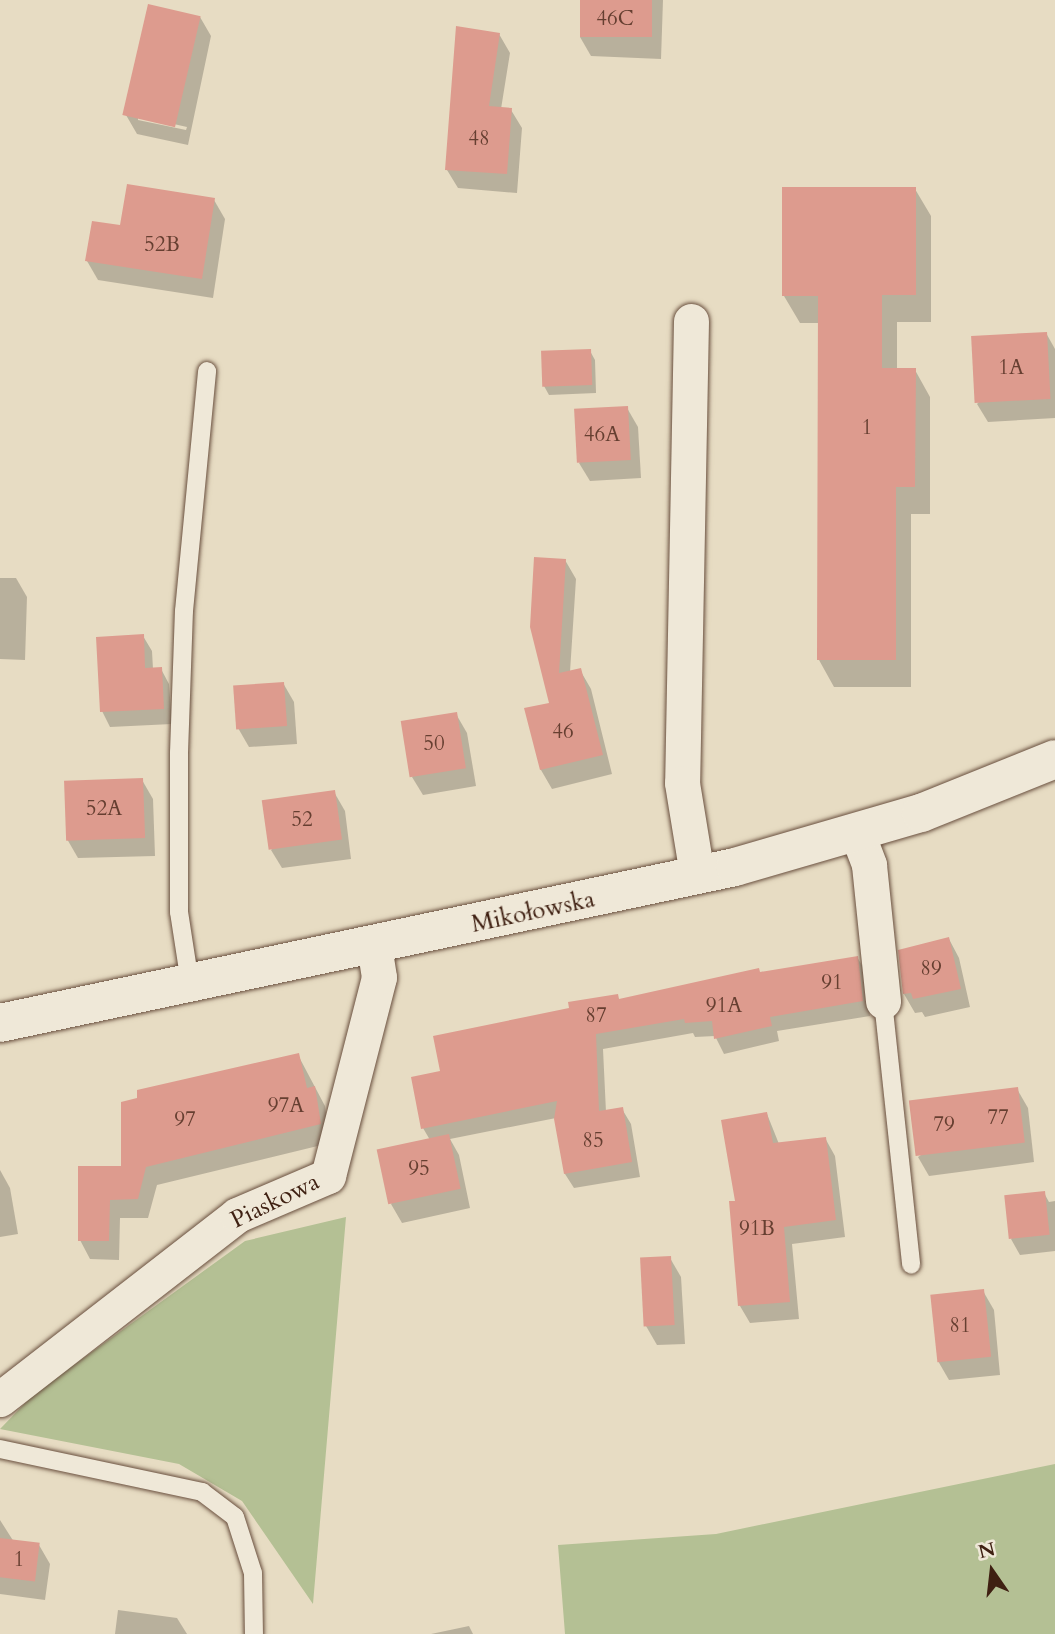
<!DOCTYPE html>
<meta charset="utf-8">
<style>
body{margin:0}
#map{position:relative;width:1055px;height:1634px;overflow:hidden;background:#e7dcc3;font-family:Cardo,serif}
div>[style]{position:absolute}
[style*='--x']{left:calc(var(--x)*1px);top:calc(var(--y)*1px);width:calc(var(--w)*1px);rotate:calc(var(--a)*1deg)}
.green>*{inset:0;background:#b4c094}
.shadow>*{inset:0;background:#0003}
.building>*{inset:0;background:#dd9b8e;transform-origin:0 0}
.roads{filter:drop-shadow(0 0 2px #694f3e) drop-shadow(0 0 2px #694f3e)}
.lane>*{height:18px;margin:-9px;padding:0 9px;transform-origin:9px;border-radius:9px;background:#efe8d8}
.street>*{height:35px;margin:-17.5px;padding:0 17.5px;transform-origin:17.5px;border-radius:17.5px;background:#efe8d8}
.secondary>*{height:38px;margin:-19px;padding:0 19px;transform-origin:19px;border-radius:19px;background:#efe8d8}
span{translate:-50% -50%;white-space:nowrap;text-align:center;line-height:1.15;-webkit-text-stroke:5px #efe8d8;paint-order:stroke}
.number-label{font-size:21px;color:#663f31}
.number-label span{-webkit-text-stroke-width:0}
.street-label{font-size:24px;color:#3f2012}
.north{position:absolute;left:957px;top:1536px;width:70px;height:70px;-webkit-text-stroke:5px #efe8d8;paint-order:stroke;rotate:346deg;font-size:19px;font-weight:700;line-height:28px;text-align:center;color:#3f2012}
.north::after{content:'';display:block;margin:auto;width:24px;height:32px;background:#3f2012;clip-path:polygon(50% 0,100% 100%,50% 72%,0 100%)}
</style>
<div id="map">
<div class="green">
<div style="clip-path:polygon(346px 1217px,313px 1604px,242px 1501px,179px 1464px,0 1429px,34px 1394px,245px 1241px)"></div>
<div style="clip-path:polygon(1055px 1464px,1055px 1634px,565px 1634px,558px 1545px,716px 1534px)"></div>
</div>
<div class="shadow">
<div style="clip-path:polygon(582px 0,663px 0,661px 59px,591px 56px,580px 37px)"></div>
<div style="clip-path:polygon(evenodd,200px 17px,211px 36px,188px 145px,137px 134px,126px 115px,200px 17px,138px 116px,187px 127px,186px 130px,138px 120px,138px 116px)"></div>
<div style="clip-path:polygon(499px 34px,510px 53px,501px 109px,511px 110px,522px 128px,517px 193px,458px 188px,447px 170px)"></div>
<div style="clip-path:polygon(915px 189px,931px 216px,931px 322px,897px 322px,897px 370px,915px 370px,930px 397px,930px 514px,911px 514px,911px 687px,834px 687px,819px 660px,820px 323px,800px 323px,784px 296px)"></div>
<div style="clip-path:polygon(214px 200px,225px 219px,213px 298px,98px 280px,87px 261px,121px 227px)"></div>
<div style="clip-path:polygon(1046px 333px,1055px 349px,1055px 418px,988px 422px,977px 404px)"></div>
<div style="clip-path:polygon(590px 351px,595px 360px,596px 393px,549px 395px,544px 386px)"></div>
<div style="clip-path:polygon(627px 408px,638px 427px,641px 478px,590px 481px,579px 463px)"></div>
<div style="clip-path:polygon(565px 560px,576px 579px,570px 672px,580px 670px,591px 689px,612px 774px,552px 789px,541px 770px,526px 710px,551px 704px)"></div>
<div style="clip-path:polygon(0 578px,16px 578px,27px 597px,25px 660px,0 659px)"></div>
<div style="clip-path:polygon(143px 636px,152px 651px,153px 669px,161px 669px,169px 684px,172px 724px,110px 727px,102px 711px)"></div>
<div style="clip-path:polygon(283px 683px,294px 702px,297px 744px,249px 747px,238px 728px)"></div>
<div style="clip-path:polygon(456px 714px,467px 733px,476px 786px,423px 795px,412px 777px)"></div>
<div style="clip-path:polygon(142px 780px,153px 799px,155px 856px,78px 858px,67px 839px)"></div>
<div style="clip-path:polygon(334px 792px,345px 811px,351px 859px,282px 868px,271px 850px)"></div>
<div style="clip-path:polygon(949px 939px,959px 958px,970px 1007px,925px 1017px,922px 1012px,915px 1013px,904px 994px)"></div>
<div style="clip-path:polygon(857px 957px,866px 972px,870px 1016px,777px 1031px,779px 1041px,724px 1054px,715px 1036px,695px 1037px,693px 1033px,603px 1049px,606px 1112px,622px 1109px,631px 1124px,640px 1177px,574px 1188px,565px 1174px,556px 1118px,450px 1139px,459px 1155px,470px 1208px,402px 1223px,391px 1204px,430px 1140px,423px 1128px,443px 1073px,571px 1009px,617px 996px,620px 1001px)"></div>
<div style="clip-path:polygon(298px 1055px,325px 1106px,330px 1143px,157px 1185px,148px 1218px,120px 1218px,119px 1260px,90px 1259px,80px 1240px,122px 1168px)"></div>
<div style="clip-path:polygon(1017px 1089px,1028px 1108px,1034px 1162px,929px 1176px,918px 1157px)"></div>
<div style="clip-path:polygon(767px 1114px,779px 1144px,825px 1138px,835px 1156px,845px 1237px,792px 1244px,799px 1319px,750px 1323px,740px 1306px,737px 1202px)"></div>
<div style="clip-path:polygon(0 1170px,10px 1188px,18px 1234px,0 1237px)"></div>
<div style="clip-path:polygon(1044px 1193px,1049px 1202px,1055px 1201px,1055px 1251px,1020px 1255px,1011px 1239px)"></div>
<div style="clip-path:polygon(670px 1258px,681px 1277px,685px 1344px,657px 1345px,646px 1326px)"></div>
<div style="clip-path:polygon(983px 1291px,994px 1310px,1000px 1375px,949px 1380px,938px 1361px)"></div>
<div style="clip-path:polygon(0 1520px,14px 1542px,39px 1545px,50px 1564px,45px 1600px,0 1594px)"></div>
<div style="clip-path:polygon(118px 1610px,177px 1618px,187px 1634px,115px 1634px)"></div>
<div style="clip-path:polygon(469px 1626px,473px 1634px,431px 1634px)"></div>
</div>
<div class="building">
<div style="left:580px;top:0;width:72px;height:37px"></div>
<div style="left:148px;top:4px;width:54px;height:114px;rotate:13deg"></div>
<div style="clip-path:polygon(456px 26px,500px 33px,489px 106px,512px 108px,507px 174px,445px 170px)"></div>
<div style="clip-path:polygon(127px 184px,215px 198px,202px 279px,85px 261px,92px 221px,120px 225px)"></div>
<div style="clip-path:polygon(782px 187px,916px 187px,916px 295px,882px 295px,882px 368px,916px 368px,915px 487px,896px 487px,896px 660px,817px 660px,818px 296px,782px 296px)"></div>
<div style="left:1047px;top:332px;width:67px;height:76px;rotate:87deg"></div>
<div style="left:591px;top:349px;width:36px;height:50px;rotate:88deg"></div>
<div style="left:628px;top:406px;width:54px;height:54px;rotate:87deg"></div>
<div style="clip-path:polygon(534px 557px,566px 559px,559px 673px,581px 668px,603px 755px,540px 770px,524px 708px,549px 703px,530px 627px)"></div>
<div style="clip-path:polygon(144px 634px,145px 668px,162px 667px,164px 709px,100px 712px,96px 637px)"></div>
<div style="left:284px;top:682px;width:44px;height:51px;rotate:86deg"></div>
<div style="left:457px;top:712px;width:57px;height:57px;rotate:81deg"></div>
<div style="left:143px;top:778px;width:60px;height:79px;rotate:88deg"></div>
<div style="left:335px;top:790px;width:50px;height:74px;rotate:82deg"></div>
<div style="clip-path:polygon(949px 937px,961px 989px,913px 999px,911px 993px,903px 994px,898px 950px)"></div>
<div style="clip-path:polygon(858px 956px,863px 1001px,770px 1017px,772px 1026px,714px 1039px,712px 1021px,685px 1023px,684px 1019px,596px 1034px,599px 1111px,623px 1107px,632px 1162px,564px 1174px,554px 1119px,557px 1101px,421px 1129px,411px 1077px,440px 1071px,433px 1036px,569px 1008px,568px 1002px,618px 994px,619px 999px,759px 968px,760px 972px)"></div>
<div style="clip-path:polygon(299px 1053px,307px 1088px,315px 1086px,321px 1124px,146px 1167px,138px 1199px,110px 1200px,109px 1241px,78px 1241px,78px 1166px,121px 1166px,121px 1102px,137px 1098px,137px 1090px)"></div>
<div style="left:1018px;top:1087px;width:56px;height:110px;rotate:83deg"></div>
<div style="clip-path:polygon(767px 1112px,773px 1143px,826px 1137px,836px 1220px,784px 1227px,790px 1302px,738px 1306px,729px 1201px,735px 1201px,721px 1120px)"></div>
<div style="left:449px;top:1134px;width:56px;height:74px;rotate:78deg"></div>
<div style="left:1045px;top:1191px;width:44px;height:41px;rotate:84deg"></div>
<div style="left:671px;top:1256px;width:69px;height:31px;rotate:87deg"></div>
<div style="left:984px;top:1289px;width:68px;height:54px;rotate:84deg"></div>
<div style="left:0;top:1538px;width:40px;height:39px;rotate:7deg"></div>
</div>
<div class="roads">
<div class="lane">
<div style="--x:190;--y:983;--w:72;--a:-98.8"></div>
<div style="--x:179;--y:912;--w:159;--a:-90"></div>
<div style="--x:179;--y:753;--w:142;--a:-88"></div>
<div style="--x:184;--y:611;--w:241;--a:-84.5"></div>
<div style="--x:883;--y:1001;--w:265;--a:83.9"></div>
<div style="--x:0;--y:1449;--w:207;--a:12"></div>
<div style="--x:202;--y:1492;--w:41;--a:37.1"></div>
<div style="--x:235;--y:1517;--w:59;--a:72.2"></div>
<div style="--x:253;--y:1573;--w:61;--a:89.1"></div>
</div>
<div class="street">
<div style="--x:691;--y:321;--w:462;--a:91.1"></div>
<div style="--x:682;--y:783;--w:93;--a:80.7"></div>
<div style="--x:857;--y:833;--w:34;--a:69"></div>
<div style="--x:869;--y:865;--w:137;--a:84.1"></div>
<div style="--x:0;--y:1399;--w:300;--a:-37.8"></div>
<div style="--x:237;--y:1215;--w:99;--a:-23.2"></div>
<div style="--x:328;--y:1176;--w:205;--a:-75.6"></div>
<div style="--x:379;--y:977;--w:32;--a:-99"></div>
</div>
<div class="secondary">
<div style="--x:0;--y:1023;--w:751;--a:-11.98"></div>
<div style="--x:735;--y:867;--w:194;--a:-16.2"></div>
<div style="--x:921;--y:813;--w:144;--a:-21.9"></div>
</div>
</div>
<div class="number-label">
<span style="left:615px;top:19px">46C</span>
<span style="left:479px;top:139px">48</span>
<span style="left:162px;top:245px">52B</span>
<span style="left:1011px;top:368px">1A</span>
<span style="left:867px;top:428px">1</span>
<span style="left:602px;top:435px">46A</span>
<span style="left:563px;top:732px">46</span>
<span style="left:434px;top:744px">50</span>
<span style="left:104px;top:809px">52A</span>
<span style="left:302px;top:820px">52</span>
<span style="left:931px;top:969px">89</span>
<span style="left:832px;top:983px">91</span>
<span style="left:724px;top:1006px">91A</span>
<span style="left:596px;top:1016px">87</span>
<span style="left:286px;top:1106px">97A</span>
<span style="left:998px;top:1118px">77</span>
<span style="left:185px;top:1120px">97</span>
<span style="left:944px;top:1125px">79</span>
<span style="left:593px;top:1141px">85</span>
<span style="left:419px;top:1169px">95</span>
<span style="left:757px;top:1229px">91B</span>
<span style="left:960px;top:1326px">81</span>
<span style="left:19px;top:1560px">1</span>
</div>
<div class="street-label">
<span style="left:533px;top:912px;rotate:-12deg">Mikołowska</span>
<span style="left:275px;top:1201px;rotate:-26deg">Piaskowa</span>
</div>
<div class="north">N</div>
</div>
